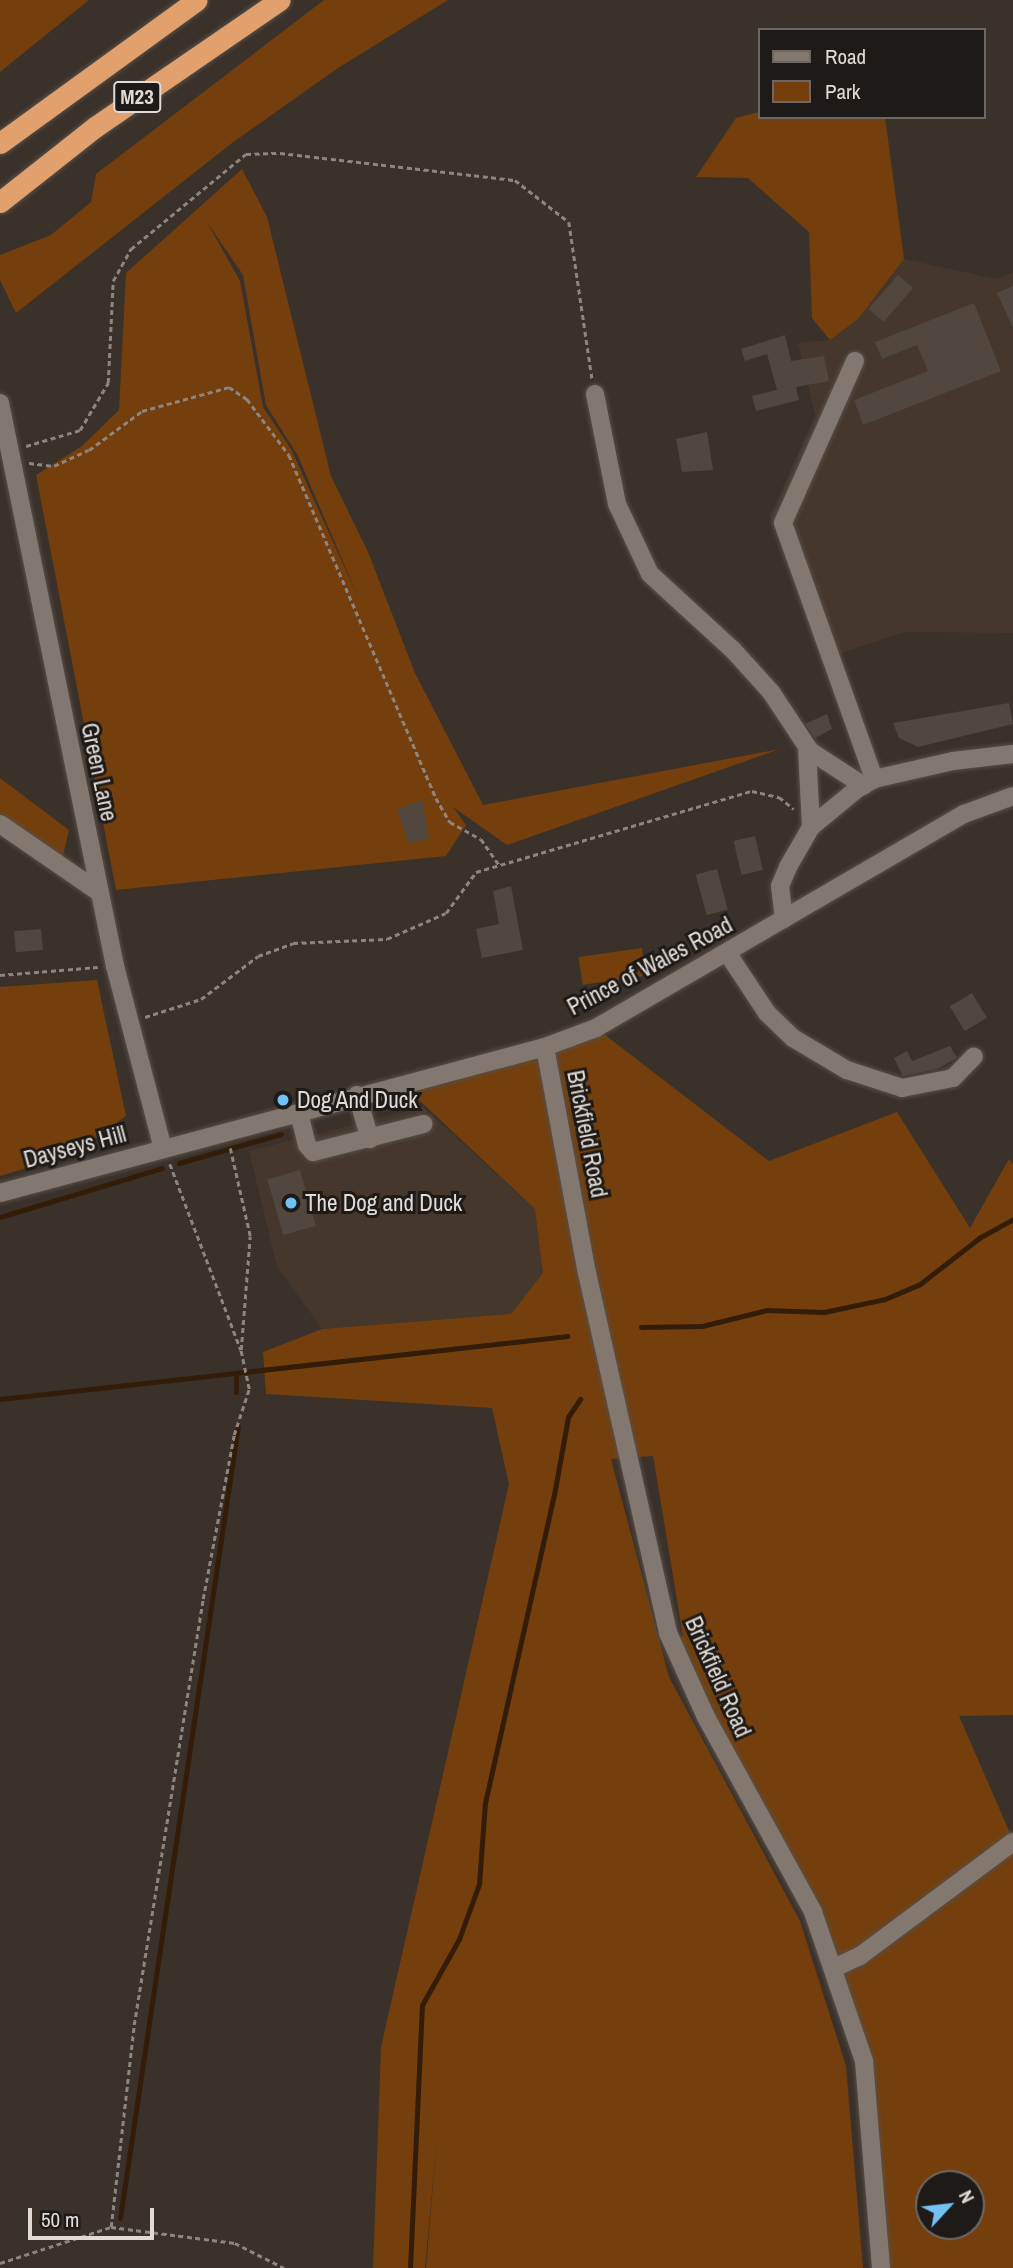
<!DOCTYPE html>
<style>
body{margin:0}
#map{position:relative;width:1013px;height:2268px;overflow:hidden;background:#3a312a;font-family:"Archivo Narrow",sans-serif}
div>[style]{position:absolute}
[style*='--x']{left:calc(var(--x)*1px);top:calc(var(--y)*1px);width:calc(var(--w)*1px);rotate:calc(var(--a)*1deg)}
.built>*{inset:0;background:#45372b}
.green>*{inset:0;background:#743f0c;transform-origin:0 0}
.stream>*{height:5px;margin:-2.5px;padding:0 2.5px;transform-origin:2.5px;border-radius:2.5px;background:#341d08}
.building>*{inset:0;background:#51473f;transform-origin:0 0}
.path>*{height:2.5px;margin-top:-1.25px;transform-origin:0;background:repeating-linear-gradient(90deg,#8d8680 0 5px,transparent 0 8.5px)}
.roads{filter:drop-shadow(0 0 2px #574f49) drop-shadow(0 0 2px #574f49)}
.minor>*{height:18px;margin:-9px;padding:0 9px;transform-origin:9px;border-radius:9px;background:#837870}
.highway>*{height:21px;margin:-10.5px;padding:0 10.5px;transform-origin:10.5px;border-radius:10.5px;background:#e2a06d}
.dots>*{width:19px;height:19px;translate:-50% -50%;box-sizing:border-box;border:4px solid #1e1a17;border-radius:50%}
span{translate:-50% -50%;white-space:nowrap;text-align:center;line-height:1.15;-webkit-text-stroke:6px #1e1a17;paint-order:stroke}
.shield-label span{padding:2px 5px;background:#1e1a17;border:2px solid;border-radius:5px;-webkit-text-stroke-width:0}
.shield-label{font-size:21px;color:#e1dbd7;font-weight:700}
.street-label{font-size:23px;color:#e1dbd7}
.poi-label{font-size:23px;color:#e1dbd7}
.left{translate:0 -50%;text-align:left}
.legend{position:absolute;left:758px;top:28px;width:228px;height:91px;box-sizing:border-box;background:#1e1a17;border:2px solid #6c6764;margin:0;padding:9px 12px;list-style:none;font-size:21px;color:#e1dbd7}
.legend li{display:flex;align-items:center;gap:14px;height:35px}
.legend b{width:35px;border:2px solid #6c6764}
.north{position:absolute;left:915px;top:2170px;width:70px;height:70px;box-sizing:border-box;background:#1e1a17;border:2px solid #6c6764;border-radius:50%;rotate:63deg;font-size:19px;font-weight:700;line-height:28px;text-align:center;color:#e1dbd7}
.north::after{content:'';display:block;margin:auto;width:24px;height:32px;background:#71c1f5;clip-path:polygon(50% 0,100% 100%,50% 72%,0 100%)}
.scale{position:absolute;left:28px;top:2208px;width:126px;height:32px;box-sizing:border-box;border:4px solid #e1dbd7;border-top:0;padding-left:9px;font-size:21px;line-height:24px;white-space:nowrap;color:#e1dbd7;-webkit-text-stroke:5px #1e1a17;paint-order:stroke}
</style>
<div id="map">
<div class="built">
<div style="clip-path:polygon(904px 259px,996px 279px,1013px 272px,1013px 633px,904px 632px,820px 660px,770px 516px,815px 415px,798px 343px,830px 340px,858px 319px)"></div>
<div style="clip-path:polygon(423px 1107px,535px 1209px,544px 1273px,511px 1314px,322px 1329px,277px 1267px,249px 1151px)"></div>
</div>
<div class="green">
<div style="clip-path:polygon(0 0,89px 0,0 72px)"></div>
<div style="clip-path:polygon(324px 0,448px 0,338px 68px,232px 143px,16px 313px,0 280px,0 255px,51px 235px,91px 202px,96px 174px)"></div>
<div style="clip-path:polygon(759px 112px,759px 117px,885px 117px,904px 259px,858px 319px,830px 340px,812px 318px,809px 232px,748px 178px,696px 177px,736px 118px)"></div>
<div style="clip-path:polygon(evenodd,242px 169px,267px 217px,331px 476px,368px 552px,415px 673px,483px 805px,780px 749px,507px 845px,453px 807px,466px 825px,446px 856px,116px 890px,36px 475px,82px 446px,119px 410px,126px 273px,242px 169px,207px 222px,243px 275px,266px 405px,298px 456px,358px 597px,291px 449px,263px 407px,240px 281px,207px 222px)"></div>
<div style="clip-path:polygon(0 778px,69px 830px,62px 860px,0 814px)"></div>
<div style="left:642px;top:948px;width:28px;height:64px;rotate:82deg"></div>
<div style="clip-path:polygon(97px 980px,126px 1116px,73px 1154px,0 1176px,0 987px)"></div>
<div style="clip-path:polygon(evenodd,596px 1028px,769px 1161px,897px 1112px,970px 1228px,1009px 1159px,1013px 1164px,1013px 1715px,959px 1716px,1013px 1840px,1013px 2268px,881px 2268px,864px 2061px,834px 1968px,668px 1633px,683px 1636px,653px 1456px,611px 1459px,669px 1677px,800px 1921px,846px 2066px,863px 2268px,426px 2268px,437px 2138px,425px 2268px,373px 2268px,381px 2047px,509px 1484px,492px 1408px,266px 1394px,263px 1352px,322px 1329px,511px 1314px,543px 1273px,535px 1209px,401px 1083px,596px 1028px,929px 2184px,971px 2184px,971px 2226px,929px 2226px,929px 2184px)"></div>
</div>
<div class="stream">
<div style="--x:179;--y:1163;--w:106;--a:-15.9"></div>
<div style="--x:0;--y:1217;--w:169;--a:-16.8"></div>
<div style="--x:641;--y:1327;--w:61;--a:-0.9"></div>
<div style="--x:702;--y:1326;--w:67;--a:-13.8"></div>
<div style="--x:767;--y:1310;--w:57;--a:2"></div>
<div style="--x:824;--y:1312;--w:62;--a:-12"></div>
<div style="--x:885;--y:1299;--w:38;--a:-23"></div>
<div style="--x:920;--y:1284;--w:75;--a:-37.9"></div>
<div style="--x:979;--y:1238;--w:39;--a:-29"></div>
<div style="--x:236;--y:1374;--w:18;--a:90"></div>
<div style="--x:0;--y:1399;--w:571;--a:-6.33"></div>
<div style="--x:120;--y:2218;--w:801;--a:-81.53"></div>
<div style="--x:410;--y:2268;--w:263;--a:-87.4"></div>
<div style="--x:422;--y:2005;--w:76;--a:-60.7"></div>
<div style="--x:459;--y:1939;--w:59;--a:-70"></div>
<div style="--x:479;--y:1884;--w:81;--a:-85.8"></div>
<div style="--x:485;--y:1803;--w:316;--a:-77.4"></div>
<div style="--x:554;--y:1495;--w:79;--a:-79.8"></div>
<div style="--x:568;--y:1417;--w:22;--a:-56"></div>
</div>
<div class="building">
<div style="left:898px;top:275px;width:20px;height:45px;rotate:41deg"></div>
<div style="clip-path:polygon(1013px 286px,1013px 328px,997px 293px)"></div>
<div style="clip-path:polygon(974px 303px,1001px 371px,863px 425px,854px 400px,928px 371px,917px 345px,882px 359px,875px 342px)"></div>
<div style="clip-path:polygon(785px 335px,791px 361px,824px 356px,829px 381px,796px 387px,799px 400px,756px 411px,752px 396px,777px 390px,767px 354px,745px 361px,741px 349px)"></div>
<div style="clip-path:polygon(707px 432px,713px 470px,682px 472px,676px 439px)"></div>
<div style="clip-path:polygon(1009px 703px,1013px 724px,918px 747px,899px 738px,893px 723px)"></div>
<div style="clip-path:polygon(827px 714px,832px 729px,815px 738px,805px 724px)"></div>
<div style="clip-path:polygon(422px 800px,429px 839px,408px 843px,397px 809px)"></div>
<div style="left:755px;top:836px;width:35px;height:22px;rotate:77deg"></div>
<div style="left:717px;top:869px;width:42px;height:22px;rotate:75deg"></div>
<div style="clip-path:polygon(511px 886px,523px 950px,482px 958px,476px 929px,499px 924px,493px 891px)"></div>
<div style="left:41px;top:929px;width:21px;height:27px;rotate:85deg"></div>
<div style="left:972px;top:993px;width:29px;height:26px;rotate:59deg"></div>
<div style="clip-path:polygon(950px 1046px,957px 1058px,937px 1069px,903px 1076px,894px 1058px,907px 1051px,912px 1061px)"></div>
<div style="left:300px;top:1170px;width:58px;height:34px;rotate:74deg"></div>
</div>
<div class="path">
<div style="--x:26;--y:446;--w:56;--a:-16.5"></div>
<div style="--x:80;--y:430;--w:55;--a:-59.2"></div>
<div style="--x:108;--y:383;--w:102;--a:-87.2"></div>
<div style="--x:113;--y:281;--w:37;--a:-61"></div>
<div style="--x:131;--y:249;--w:149;--a:-39.6"></div>
<div style="--x:246;--y:154;--w:34;--a:-2"></div>
<div style="--x:280;--y:153;--w:237;--a:6.6"></div>
<div style="--x:515;--y:180;--w:68;--a:37.9"></div>
<div style="--x:569;--y:222;--w:158;--a:81.6"></div>
<div style="--x:29;--y:463;--w:25;--a:7"></div>
<div style="--x:54;--y:466;--w:38;--a:-25"></div>
<div style="--x:89;--y:450;--w:66;--a:-36.3"></div>
<div style="--x:142;--y:411;--w:90;--a:-15.4"></div>
<div style="--x:229;--y:387;--w:22;--a:34"></div>
<div style="--x:247;--y:399;--w:70;--a:53.1"></div>
<div style="--x:289;--y:455;--w:373;--a:66.8"></div>
<div style="--x:436;--y:798;--w:28;--a:60"></div>
<div style="--x:450;--y:822;--w:35;--a:29"></div>
<div style="--x:481;--y:839;--w:33;--a:55"></div>
<div style="--x:0;--y:975;--w:98;--a:-4.7"></div>
<div style="--x:145;--y:1017;--w:59;--a:-17.8"></div>
<div style="--x:201;--y:999;--w:71;--a:-37"></div>
<div style="--x:258;--y:956;--w:37;--a:-20"></div>
<div style="--x:293;--y:943;--w:94;--a:-2.4"></div>
<div style="--x:387;--y:939;--w:64;--a:-23.8"></div>
<div style="--x:446;--y:913;--w:51;--a:-53.8"></div>
<div style="--x:476;--y:872;--w:288;--a:-16.4"></div>
<div style="--x:752;--y:791;--w:28;--a:13"></div>
<div style="--x:779;--y:797;--w:19;--a:39"></div>
<div style="--x:170;--y:1164;--w:199;--a:69.1"></div>
<div style="--x:111;--y:2227;--w:203;--a:-83.5"></div>
<div style="--x:134;--y:2025;--w:432;--a:-80.8"></div>
<div style="--x:203;--y:1599;--w:167;--a:-79.3"></div>
<div style="--x:234;--y:1435;--w:48;--a:-71.9"></div>
<div style="--x:249;--y:1389;--w:40;--a:-102"></div>
<div style="--x:241;--y:1350;--w:114;--a:-85.5"></div>
<div style="--x:250;--y:1236;--w:90;--a:-102.8"></div>
<div style="--x:0;--y:2263;--w:117;--a:-18"></div>
<div style="--x:111;--y:2227;--w:125;--a:7.4"></div>
<div style="--x:235;--y:2243;--w:55;--a:27"></div>
</div>
<div class="roads">
<div class="minor">
<div style="--x:855;--y:361;--w:177;--a:114"></div>
<div style="--x:783;--y:523;--w:272;--a:70.4"></div>
<div style="--x:595;--y:394;--w:112;--a:78.7"></div>
<div style="--x:617;--y:504;--w:77;--a:64.8"></div>
<div style="--x:650;--y:574;--w:113;--a:42.5"></div>
<div style="--x:733;--y:650;--w:57;--a:47.9"></div>
<div style="--x:771;--y:692;--w:71;--a:56.5"></div>
<div style="--x:810;--y:751;--w:64;--a:32.9"></div>
<div style="--x:0;--y:403;--w:575;--a:78.46"></div>
<div style="--x:115;--y:966;--w:189;--a:75.3"></div>
<div style="--x:807;--y:748;--w:79;--a:87.1"></div>
<div style="--x:0;--y:824;--w:120;--a:34.5"></div>
<div style="--x:784;--y:919;--w:33;--a:-97"></div>
<div style="--x:780;--y:886;--w:21;--a:-67"></div>
<div style="--x:788;--y:867;--w:46;--a:-60.1"></div>
<div style="--x:811;--y:827;--w:60;--a:-39.6"></div>
<div style="--x:857;--y:789;--w:20;--a:-30"></div>
<div style="--x:874;--y:779;--w:81;--a:-12.8"></div>
<div style="--x:953;--y:761;--w:60;--a:-6.7"></div>
<div style="--x:728;--y:954;--w:71;--a:56.5"></div>
<div style="--x:767;--y:1013;--w:36;--a:44"></div>
<div style="--x:793;--y:1038;--w:63;--a:30.7"></div>
<div style="--x:847;--y:1070;--w:58;--a:18.1"></div>
<div style="--x:902;--y:1088;--w:52;--a:-11.1"></div>
<div style="--x:953;--y:1078;--w:30;--a:-46"></div>
<div style="--x:545;--y:1047;--w:230;--a:79.5"></div>
<div style="--x:587;--y:1273;--w:369;--a:77.3"></div>
<div style="--x:668;--y:1633;--w:92;--a:65.7"></div>
<div style="--x:706;--y:1717;--w:222;--a:61.2"></div>
<div style="--x:813;--y:1912;--w:157;--a:71.1"></div>
<div style="--x:864;--y:2061;--w:208;--a:85.3"></div>
<div style="--x:357;--y:1095;--w:46;--a:73.5"></div>
<div style="--x:299;--y:1113;--w:33;--a:76"></div>
<div style="--x:307;--y:1145;--w:9;--a:49"></div>
<div style="--x:313;--y:1152;--w:114;--a:-14.2"></div>
<div style="--x:0;--y:1193;--w:564;--a:-15"></div>
<div style="--x:545;--y:1047;--w:54;--a:-20.4"></div>
<div style="--x:596;--y:1028;--w:426;--a:-30.2"></div>
<div style="--x:964;--y:814;--w:52;--a:-20.2"></div>
<div style="--x:834;--y:1968;--w:29;--a:-25"></div>
<div style="--x:860;--y:1956;--w:191;--a:-36.7"></div>
</div>
<div class="highway">
<div style="--x:0;--y:143;--w:243;--a:-36"></div>
<div style="--x:0;--y:202;--w:121;--a:-38.3"></div>
<div style="--x:95;--y:127;--w:224;--a:-34.5"></div>
</div>
</div>
<div class="dots">
<div style="left:283px;top:1100px;background:#71c1f5"></div>
<div style="left:291px;top:1203px;background:#71c1f5"></div>
</div>
<div class="shield-label">
<span style="left:137px;top:97px">M23</span>
</div>
<div class="street-label">
<span style="left:99px;top:772px;rotate:78deg">Green Lane</span>
<span style="left:650px;top:966px;rotate:-28deg">Prince of Wales Road</span>
<span style="left:587px;top:1134px;rotate:79deg">Brickfield Road</span>
<span style="left:75px;top:1147px;rotate:-15deg">Dayseys Hill</span>
<span style="left:718px;top:1677px;rotate:66deg">Brickfield Road</span>
</div>
<div class="poi-label">
<span class="left" style="left:297px;top:1100px">Dog And Duck</span>
<span class="left" style="left:305px;top:1203px">The Dog and Duck</span>
</div>
<ul class="legend">
<li><b style="height:9px;background:#837870"></b>Road</li>
<li><b style="height:19px;background:#743f0c"></b>Park</li>
</ul>
<div class="north">N</div>
<div class="scale">50 m</div>
</div>
